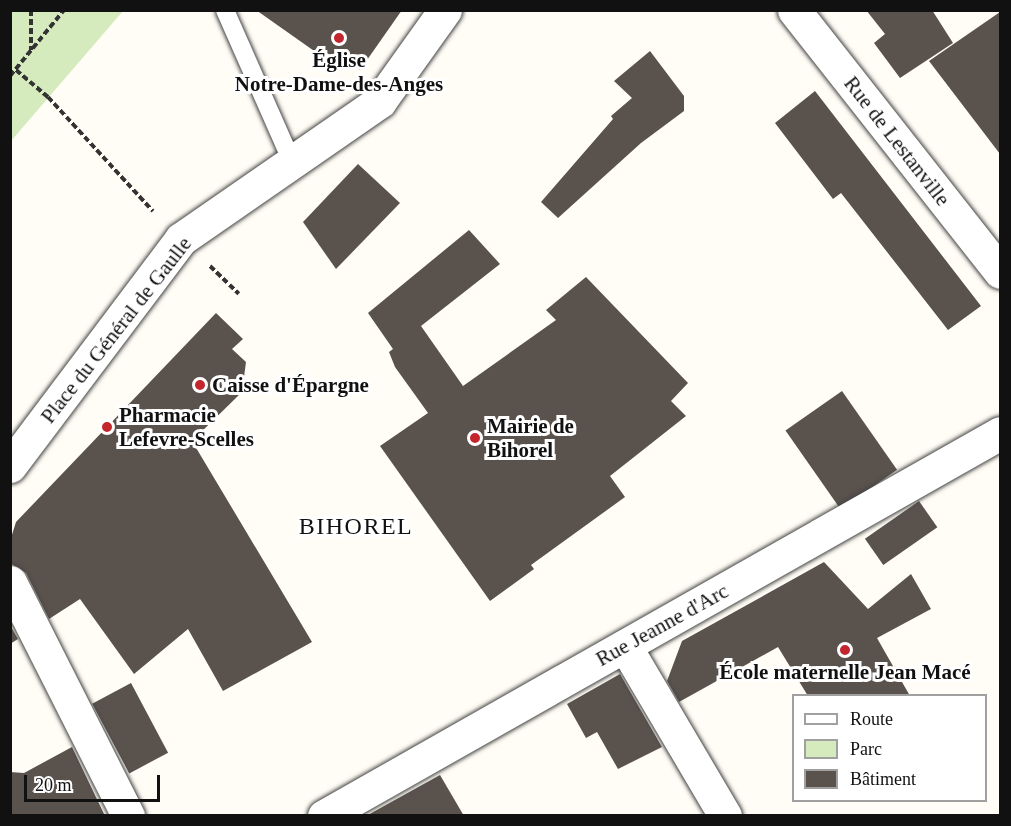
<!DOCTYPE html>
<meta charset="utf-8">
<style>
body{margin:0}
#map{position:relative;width:1011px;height:826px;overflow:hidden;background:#fffdf5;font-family:"Times New Roman",serif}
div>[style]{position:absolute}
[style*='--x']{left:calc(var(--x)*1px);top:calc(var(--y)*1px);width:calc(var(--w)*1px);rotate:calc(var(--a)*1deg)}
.green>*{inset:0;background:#d5ebbd}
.building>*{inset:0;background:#5a524d;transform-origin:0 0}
.path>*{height:4px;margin-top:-2px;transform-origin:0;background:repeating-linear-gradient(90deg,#333 0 6px,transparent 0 9px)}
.roads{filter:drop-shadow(0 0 2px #444) drop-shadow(0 0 2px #444)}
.lane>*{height:18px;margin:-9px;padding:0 9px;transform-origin:9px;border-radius:9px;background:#fff}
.street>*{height:33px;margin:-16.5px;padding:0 16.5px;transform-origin:16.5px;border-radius:16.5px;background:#fff}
.dots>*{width:16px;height:16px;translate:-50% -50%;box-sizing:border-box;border:3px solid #fff;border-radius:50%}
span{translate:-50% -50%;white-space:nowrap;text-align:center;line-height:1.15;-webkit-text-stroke:6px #fff;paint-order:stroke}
.poi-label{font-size:21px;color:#111;font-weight:700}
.left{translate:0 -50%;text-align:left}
.street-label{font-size:21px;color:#111}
.quarter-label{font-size:24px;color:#111;letter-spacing:1.5px}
.frame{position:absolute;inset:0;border:12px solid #111;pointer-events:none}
.legend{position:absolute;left:792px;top:694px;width:195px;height:108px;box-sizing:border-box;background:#fff;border:2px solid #a0a0a0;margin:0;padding:8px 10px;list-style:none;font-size:18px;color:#111}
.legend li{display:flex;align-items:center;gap:12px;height:30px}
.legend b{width:30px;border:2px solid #a0a0a0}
.scale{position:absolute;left:24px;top:775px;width:136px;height:27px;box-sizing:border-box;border:3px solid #111;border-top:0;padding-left:8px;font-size:18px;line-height:21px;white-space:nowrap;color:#111;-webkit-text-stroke:4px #fff;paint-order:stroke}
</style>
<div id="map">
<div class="green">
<div style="clip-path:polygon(11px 10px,123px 11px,11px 141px,10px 11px)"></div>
</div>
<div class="building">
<div style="clip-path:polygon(256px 10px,402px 10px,360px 70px,340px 56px,337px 59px,320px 49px,317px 53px)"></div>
<div style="clip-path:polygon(866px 10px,932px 10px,953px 43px,900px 78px,874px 43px,885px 34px)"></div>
<div style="clip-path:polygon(1000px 12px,1000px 154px,929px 61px)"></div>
<div style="clip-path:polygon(650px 51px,684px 96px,684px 111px,641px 143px,558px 218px,541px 202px,613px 119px,611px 116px,632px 98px,614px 81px)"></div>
<div style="clip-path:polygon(815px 91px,981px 306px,948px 330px,841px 193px,833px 199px,775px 123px)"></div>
<div style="clip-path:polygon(358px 164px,400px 203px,336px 269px,303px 222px)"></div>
<div style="clip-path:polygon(469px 230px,500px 264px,421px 326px,463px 386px,556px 320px,546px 310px,586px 277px,688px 383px,671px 401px,686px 416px,610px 476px,625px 497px,531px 565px,534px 569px,490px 601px,380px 446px,428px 413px,395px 367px,389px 352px,393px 349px,368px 313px)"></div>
<div style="clip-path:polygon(216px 313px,243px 339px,232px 349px,246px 362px,242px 392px,192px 441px,312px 642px,223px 691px,188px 629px,134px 674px,80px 599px,49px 619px,26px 573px,10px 563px,10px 541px,16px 522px)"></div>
<div style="left:842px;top:391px;width:96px;height:69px;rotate:55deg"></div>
<div style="left:919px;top:501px;width:32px;height:66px;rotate:55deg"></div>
<div style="clip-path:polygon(824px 562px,868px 609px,911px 574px,931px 609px,877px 638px,910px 696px,808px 696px,778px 647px,679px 702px,667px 681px,682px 641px)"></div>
<div style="clip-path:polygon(10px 625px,18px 639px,10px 644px)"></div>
<div style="clip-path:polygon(620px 674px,662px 747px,618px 769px,597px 732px,586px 738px,567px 704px)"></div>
<div style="left:131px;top:683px;width:79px;height:44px;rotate:62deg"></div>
<div style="clip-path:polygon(72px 747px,105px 816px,10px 816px,10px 772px,24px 773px)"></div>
<div style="clip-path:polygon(440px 775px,464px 816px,366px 816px)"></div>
</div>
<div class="path">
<div style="--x:31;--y:10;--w:40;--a:90"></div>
<div style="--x:16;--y:70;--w:42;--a:40.2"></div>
<div style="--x:48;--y:97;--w:155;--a:47.4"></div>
<div style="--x:10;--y:76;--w:85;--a:-50.7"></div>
<div style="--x:210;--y:266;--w:40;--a:44"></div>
</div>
<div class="roads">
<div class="lane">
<div style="--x:225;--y:10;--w:166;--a:66.2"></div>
</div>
<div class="street">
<div style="--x:794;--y:10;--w:333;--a:51.8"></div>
<div style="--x:10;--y:466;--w:284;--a:-53"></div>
<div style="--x:181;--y:239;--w:242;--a:-34.7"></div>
<div style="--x:380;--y:101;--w:112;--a:-54.5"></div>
<div style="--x:10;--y:582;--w:262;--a:63.2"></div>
<div style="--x:625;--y:646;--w:197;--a:59.5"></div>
<div style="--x:324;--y:816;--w:777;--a:-29.53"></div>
</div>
</div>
<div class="dots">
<div style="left:339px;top:38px;background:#c4262e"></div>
<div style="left:200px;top:385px;background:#c4262e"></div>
<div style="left:107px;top:427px;background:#c4262e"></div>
<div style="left:475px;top:438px;background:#c4262e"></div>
<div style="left:845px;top:650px;background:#c4262e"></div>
</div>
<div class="poi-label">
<span style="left:339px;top:72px">Église<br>Notre-Dame-des-Anges</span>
<span class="left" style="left:212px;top:385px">Caisse d'Épargne</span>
<span class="left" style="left:119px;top:427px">Pharmacie<br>Lefevre-Scelles</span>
<span class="left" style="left:487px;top:438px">Mairie de<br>Bihorel</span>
<span style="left:845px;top:672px">École maternelle Jean Macé</span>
</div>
<div class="street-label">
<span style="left:897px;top:141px;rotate:52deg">Rue de Lestanville</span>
<span style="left:116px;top:330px;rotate:-52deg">Place du Général de Gaulle</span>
<span style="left:662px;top:625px;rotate:-29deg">Rue Jeanne d'Arc</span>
</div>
<div class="quarter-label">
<span style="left:356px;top:527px">BIHOREL</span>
</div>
<div class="frame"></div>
<ul class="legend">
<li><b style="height:8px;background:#fff"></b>Route</li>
<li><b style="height:16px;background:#d5ebbd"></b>Parc</li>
<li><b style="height:16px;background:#5a524d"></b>Bâtiment</li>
</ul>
<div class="scale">20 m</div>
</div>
